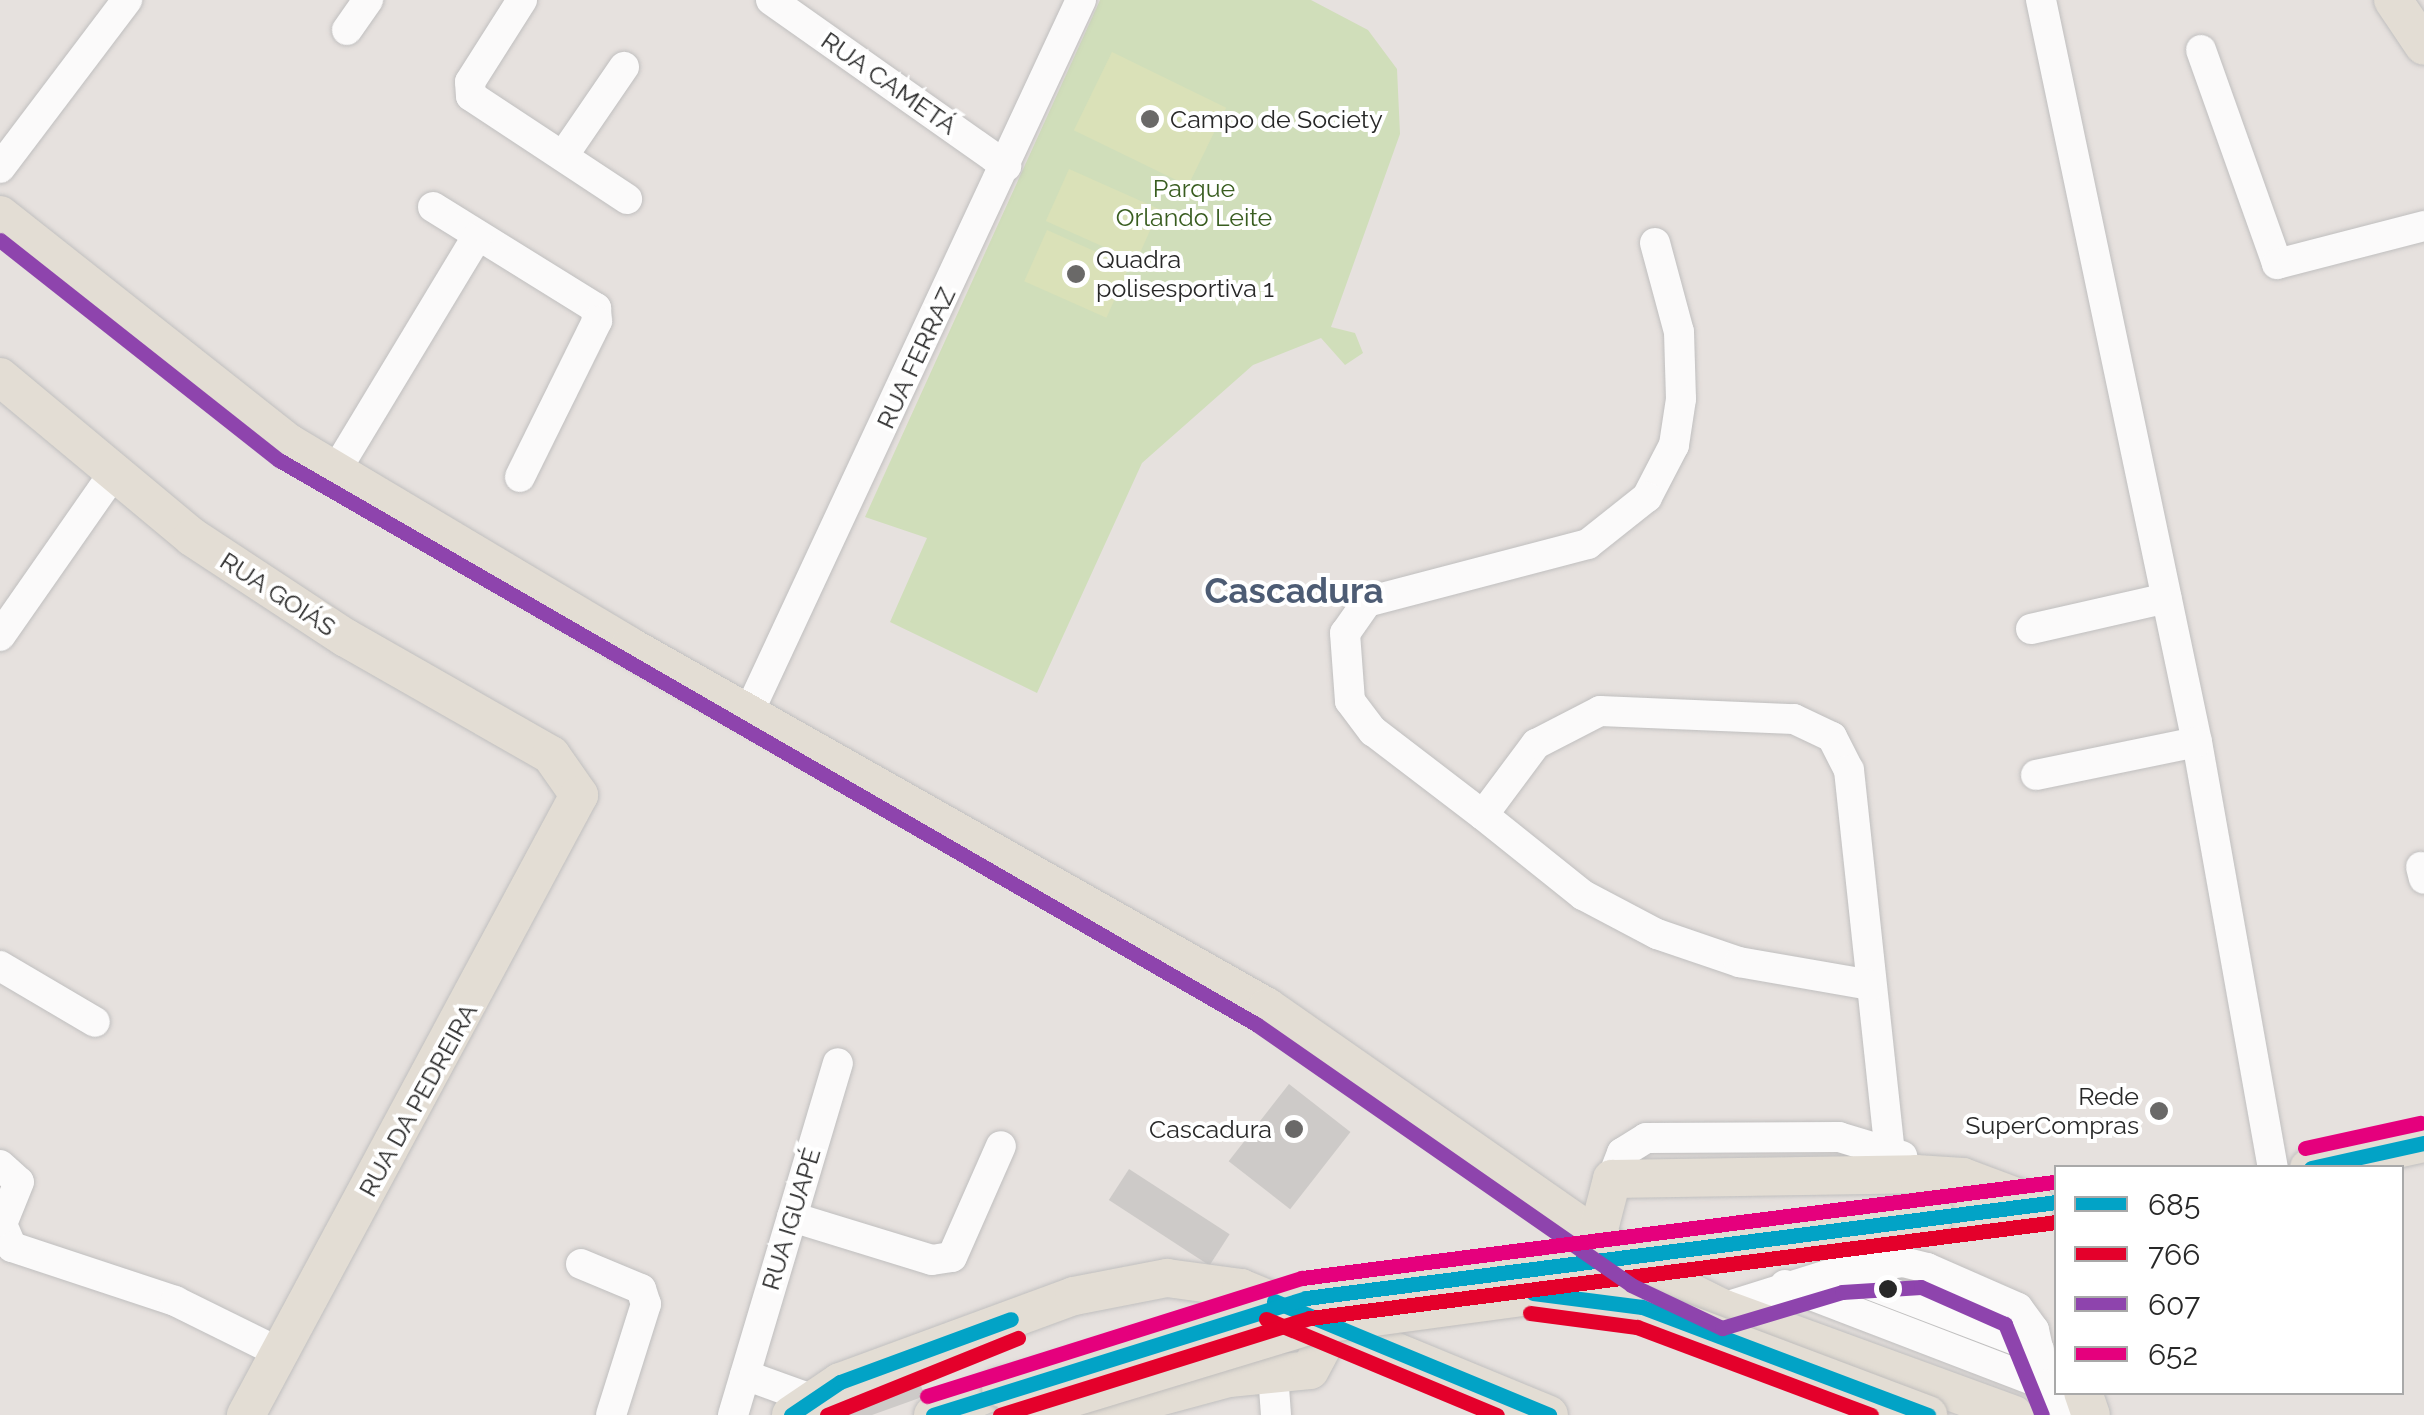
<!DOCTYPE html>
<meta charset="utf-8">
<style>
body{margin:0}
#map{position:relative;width:2424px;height:1415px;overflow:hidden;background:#e6e1de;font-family:Raleway,sans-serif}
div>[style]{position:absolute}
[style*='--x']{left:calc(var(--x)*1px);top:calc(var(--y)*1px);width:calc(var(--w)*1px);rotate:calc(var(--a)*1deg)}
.green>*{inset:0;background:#d0deba}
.pitch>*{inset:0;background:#dae1b8;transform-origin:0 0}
.building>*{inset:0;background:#cdcac8;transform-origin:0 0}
.roads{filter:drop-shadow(0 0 2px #c0bfbf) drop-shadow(0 0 2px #c0bfbf)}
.minor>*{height:30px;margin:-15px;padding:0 15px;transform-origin:15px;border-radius:15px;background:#fbfafa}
.major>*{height:38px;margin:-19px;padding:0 19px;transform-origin:19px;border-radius:19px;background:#e3ddd4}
.bridges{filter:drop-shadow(0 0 2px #bfbdbc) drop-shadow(0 0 2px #bfbdbc)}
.major-bridge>*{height:38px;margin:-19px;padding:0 19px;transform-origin:19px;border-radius:19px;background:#e3ddd4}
.bus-1>*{height:15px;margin:-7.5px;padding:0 7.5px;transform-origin:7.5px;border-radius:7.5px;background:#02a3c6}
.bus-2>*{height:15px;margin:-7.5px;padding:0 7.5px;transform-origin:7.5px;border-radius:7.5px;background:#e4002b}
.bus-3>*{height:15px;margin:-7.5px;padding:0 7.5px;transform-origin:7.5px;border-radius:7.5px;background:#8e44ad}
.bus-4>*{height:15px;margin:-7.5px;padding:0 7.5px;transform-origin:7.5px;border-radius:7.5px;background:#e5007d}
.dots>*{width:28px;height:28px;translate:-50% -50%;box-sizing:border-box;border:5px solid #fff;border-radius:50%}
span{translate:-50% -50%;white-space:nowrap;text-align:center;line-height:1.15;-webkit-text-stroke:8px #fff;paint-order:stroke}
.street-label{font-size:25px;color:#282828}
.poi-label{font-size:25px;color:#282828}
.left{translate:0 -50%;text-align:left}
.right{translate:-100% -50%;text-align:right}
.park-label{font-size:25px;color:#395d20}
.district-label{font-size:35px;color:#4d5c74;font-weight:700}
.legend{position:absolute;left:2054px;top:1165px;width:350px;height:230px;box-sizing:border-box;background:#fff;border:2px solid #a9a9a9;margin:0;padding:12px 18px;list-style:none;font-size:30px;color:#282828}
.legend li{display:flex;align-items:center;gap:20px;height:50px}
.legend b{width:50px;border:2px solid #a9a9a9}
</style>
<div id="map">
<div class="green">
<div style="clip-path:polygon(1100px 0,1311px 0,1368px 30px,1397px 69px,1400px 134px,1331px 327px,1355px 333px,1363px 353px,1345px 365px,1321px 338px,1253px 365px,1142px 463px,1037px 693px,890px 622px,927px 538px,865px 517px)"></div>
</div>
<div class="pitch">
<div style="left:1112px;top:52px;width:127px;height:87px;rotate:26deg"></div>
<div style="left:1069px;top:169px;width:99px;height:57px;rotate:24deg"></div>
<div style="left:1047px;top:230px;width:90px;height:56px;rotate:24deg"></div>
</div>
<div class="building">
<div style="left:1289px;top:1084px;width:78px;height:98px;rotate:38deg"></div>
<div style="left:1129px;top:1169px;width:120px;height:37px;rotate:33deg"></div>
<div style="clip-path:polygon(917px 1376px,925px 1396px,872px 1415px,812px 1415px)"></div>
</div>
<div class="roads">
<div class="minor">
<div style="--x:522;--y:0;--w:97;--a:122.4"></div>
<div style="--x:470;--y:82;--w:14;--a:86"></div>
<div style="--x:471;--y:96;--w:187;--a:33.4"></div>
<div style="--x:771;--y:0;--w:288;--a:35.2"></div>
<div style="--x:2041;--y:0;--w:758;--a:78.13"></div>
<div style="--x:2197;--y:742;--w:433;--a:79.9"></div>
<div style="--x:347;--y:30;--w:37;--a:-55"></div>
<div style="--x:2201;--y:50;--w:227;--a:70.4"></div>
<div style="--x:2277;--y:264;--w:152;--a:-14.5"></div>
<div style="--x:563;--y:156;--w:108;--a:-55.6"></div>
<div style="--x:0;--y:168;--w:211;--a:-52.9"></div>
<div style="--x:433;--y:207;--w:192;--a:31.8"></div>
<div style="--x:596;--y:308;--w:13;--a:86"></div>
<div style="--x:597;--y:321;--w:174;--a:116.3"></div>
<div style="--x:1655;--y:243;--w:92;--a:74.9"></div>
<div style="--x:1679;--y:332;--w:67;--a:88.3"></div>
<div style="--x:1681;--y:399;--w:47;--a:98.7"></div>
<div style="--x:1674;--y:445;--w:59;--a:117.4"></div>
<div style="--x:1647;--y:497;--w:75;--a:141.5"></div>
<div style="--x:1588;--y:544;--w:228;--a:165.3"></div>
<div style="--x:1367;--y:602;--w:38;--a:125"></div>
<div style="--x:1345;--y:633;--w:68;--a:85.8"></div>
<div style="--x:1350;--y:701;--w:38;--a:53"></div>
<div style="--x:1373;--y:731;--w:138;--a:37.4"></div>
<div style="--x:1483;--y:815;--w:89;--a:-53.3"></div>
<div style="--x:1536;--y:744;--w:72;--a:-27.3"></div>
<div style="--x:1600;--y:711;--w:194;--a:2.4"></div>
<div style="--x:1794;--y:719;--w:42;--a:25.3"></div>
<div style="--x:1832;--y:737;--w:37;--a:63"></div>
<div style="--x:1849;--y:770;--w:379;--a:83.9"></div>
<div style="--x:335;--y:472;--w:275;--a:-58.9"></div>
<div style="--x:2031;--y:629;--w:139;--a:-12.8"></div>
<div style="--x:0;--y:636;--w:194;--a:-55.1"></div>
<div style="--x:748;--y:714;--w:788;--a:-65"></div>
<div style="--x:2036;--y:775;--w:164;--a:-11.6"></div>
<div style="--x:1483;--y:815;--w:128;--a:38.7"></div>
<div style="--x:1583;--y:895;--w:84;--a:27.8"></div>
<div style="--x:1657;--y:934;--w:87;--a:18.9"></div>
<div style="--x:1739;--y:962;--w:134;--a:9.9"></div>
<div style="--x:2421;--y:867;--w:12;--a:76"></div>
<div style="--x:0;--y:966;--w:110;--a:30.5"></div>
<div style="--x:0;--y:1165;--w:25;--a:42"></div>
<div style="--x:19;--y:1182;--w:45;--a:112"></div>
<div style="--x:2;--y:1224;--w:25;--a:67"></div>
<div style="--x:12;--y:1247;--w:172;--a:18.3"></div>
<div style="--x:175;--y:1301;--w:117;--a:26.3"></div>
<div style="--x:1612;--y:1179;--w:28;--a:-69"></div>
<div style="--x:1622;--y:1153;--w:28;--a:-32"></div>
<div style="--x:1646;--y:1138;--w:193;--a:-0.3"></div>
<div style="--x:1839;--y:1137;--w:66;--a:16.8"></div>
<div style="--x:792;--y:1217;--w:146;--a:17.1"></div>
<div style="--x:932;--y:1260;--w:20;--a:-9"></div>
<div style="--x:952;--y:1257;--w:121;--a:-66.2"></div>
<div style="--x:581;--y:1264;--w:65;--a:22.6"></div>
<div style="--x:641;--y:1289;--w:16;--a:72"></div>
<div style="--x:646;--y:1304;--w:116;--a:107.5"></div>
<div style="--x:1837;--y:1272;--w:216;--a:20.9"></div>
<div style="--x:1785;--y:1285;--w:280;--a:21"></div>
<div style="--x:1722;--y:1308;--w:121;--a:-17.4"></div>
<div style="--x:1837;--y:1272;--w:67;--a:-8.6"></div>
<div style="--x:1903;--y:1262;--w:25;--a:14"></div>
<div style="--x:1927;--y:1268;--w:99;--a:23.7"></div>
<div style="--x:2018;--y:1308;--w:27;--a:54"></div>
<div style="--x:2034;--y:1330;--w:56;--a:77.7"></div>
<div style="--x:2046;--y:1385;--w:36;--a:56"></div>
<div style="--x:1273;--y:1374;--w:41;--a:85.8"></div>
<div style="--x:745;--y:1375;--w:70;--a:20"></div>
<div style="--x:733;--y:1415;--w:367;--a:-73.4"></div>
</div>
<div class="major">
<div style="--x:2393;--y:0;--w:55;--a:56"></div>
<div style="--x:0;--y:215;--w:368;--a:38.3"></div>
<div style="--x:289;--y:443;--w:396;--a:30.8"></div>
<div style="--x:629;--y:646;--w:733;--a:29.5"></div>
<div style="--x:1267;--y:1007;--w:456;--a:34.9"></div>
<div style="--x:1641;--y:1268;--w:90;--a:26.3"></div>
<div style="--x:1722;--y:1308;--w:311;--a:20.1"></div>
<div style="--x:0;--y:377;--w:250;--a:39.8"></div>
<div style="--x:192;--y:537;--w:184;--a:33.3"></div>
<div style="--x:346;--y:638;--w:236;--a:29.7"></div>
<div style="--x:551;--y:755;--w:49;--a:55"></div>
<div style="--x:579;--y:795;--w:704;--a:118.24"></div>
<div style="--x:2309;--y:1168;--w:118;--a:-12.3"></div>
<div style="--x:1935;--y:1215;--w:95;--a:-6.7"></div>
<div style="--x:1597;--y:1237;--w:60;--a:-75.5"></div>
<div style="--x:1612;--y:1179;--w:304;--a:-0.9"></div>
<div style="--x:1916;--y:1174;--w:47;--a:3.7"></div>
<div style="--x:1963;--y:1177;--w:77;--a:20.6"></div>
<div style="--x:2083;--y:1392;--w:24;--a:71"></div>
<div style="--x:791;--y:1415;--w:59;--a:-34"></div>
<div style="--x:840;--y:1382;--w:249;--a:-20.2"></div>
<div style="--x:1074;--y:1296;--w:95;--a:-11"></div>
<div style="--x:1167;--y:1278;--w:75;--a:7.7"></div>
<div style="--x:1241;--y:1288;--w:333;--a:22.4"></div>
<div style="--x:933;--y:1415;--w:73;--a:-21.7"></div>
<div style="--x:1092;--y:1415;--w:142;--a:-15.1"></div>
<div style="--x:1229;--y:1378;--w:81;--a:-5.6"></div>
<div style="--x:1310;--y:1370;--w:36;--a:-62"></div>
<div style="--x:1327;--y:1338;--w:19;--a:-108"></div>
</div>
</div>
<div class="bridges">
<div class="major-bridge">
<div style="--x:1001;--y:1388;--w:318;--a:-16.4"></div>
<div style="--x:1306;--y:1298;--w:634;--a:-7.52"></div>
<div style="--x:1015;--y:1415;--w:306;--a:-16.9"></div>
<div style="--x:1308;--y:1326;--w:254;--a:-7.7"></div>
<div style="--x:1560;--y:1292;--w:83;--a:10.4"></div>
<div style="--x:1642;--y:1307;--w:306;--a:20.7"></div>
</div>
</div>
<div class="bus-1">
<div style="--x:2311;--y:1168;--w:116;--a:-12.5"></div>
<div style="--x:1533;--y:1293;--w:110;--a:7.3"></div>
<div style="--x:1642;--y:1307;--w:306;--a:20.7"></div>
<div style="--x:1274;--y:1301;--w:298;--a:22.5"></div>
<div style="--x:791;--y:1415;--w:59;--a:-34"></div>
<div style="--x:840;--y:1382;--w:182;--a:-20.2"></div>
<div style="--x:933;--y:1415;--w:391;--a:-17.4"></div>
<div style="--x:1306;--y:1298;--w:756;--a:-7.29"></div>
</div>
<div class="bus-2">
<div style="--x:1530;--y:1313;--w:108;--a:7.5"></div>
<div style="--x:1637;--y:1327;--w:250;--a:20.6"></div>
<div style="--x:1266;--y:1319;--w:250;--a:22.6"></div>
<div style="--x:827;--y:1415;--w:206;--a:-22"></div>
<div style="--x:1000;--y:1415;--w:325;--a:-17.4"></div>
<div style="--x:1310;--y:1318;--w:752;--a:-7.33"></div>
</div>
<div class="bus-3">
<div style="--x:0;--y:240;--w:355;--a:38.3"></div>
<div style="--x:279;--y:460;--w:1128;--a:30"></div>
<div style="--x:1256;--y:1024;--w:457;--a:34.8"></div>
<div style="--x:1631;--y:1285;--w:101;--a:25.3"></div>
<div style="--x:1722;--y:1328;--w:125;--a:-16.7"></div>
<div style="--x:1842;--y:1292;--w:79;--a:-3.6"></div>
<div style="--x:1921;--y:1287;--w:92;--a:23.8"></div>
<div style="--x:2005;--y:1324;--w:98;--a:67.9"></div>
</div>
<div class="bus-4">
<div style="--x:2305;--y:1148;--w:118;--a:-12.3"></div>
<div style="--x:927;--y:1396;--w:393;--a:-17.5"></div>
<div style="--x:1302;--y:1278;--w:757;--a:-7.28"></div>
</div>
<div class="dots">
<div style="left:1150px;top:119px;background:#6a6968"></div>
<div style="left:1076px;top:274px;background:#6a6968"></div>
<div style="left:2159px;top:1111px;background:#6a6968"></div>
<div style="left:1294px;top:1129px;background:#6a6968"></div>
<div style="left:1888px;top:1289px;background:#282828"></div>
</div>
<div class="street-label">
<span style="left:889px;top:83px;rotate:35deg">RUA CAMETÁ</span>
<span style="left:916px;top:358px;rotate:-65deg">RUA FERRAZ</span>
<span style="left:278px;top:594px;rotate:33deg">RUA GOIÁS</span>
<span style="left:418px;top:1100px;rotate:-61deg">RUA DA PEDREIRA</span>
<span style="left:791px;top:1219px;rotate:-73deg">RUA IGUAPÉ</span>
</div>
<div class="poi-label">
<span class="left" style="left:1170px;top:119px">Campo de Society</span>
<span class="left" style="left:1096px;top:274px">Quadra<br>polisesportiva 1</span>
<span class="right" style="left:2139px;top:1111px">Rede<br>SuperCompras</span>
<span class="right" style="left:1272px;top:1129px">Cascadura</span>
</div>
<div class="park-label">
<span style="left:1194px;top:203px">Parque<br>Orlando Leite</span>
</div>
<div class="district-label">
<span style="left:1294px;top:591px">Cascadura</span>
</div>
<ul class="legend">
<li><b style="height:12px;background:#02a3c6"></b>685</li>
<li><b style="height:12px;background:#e4002b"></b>766</li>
<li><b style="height:12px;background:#8e44ad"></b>607</li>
<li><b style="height:12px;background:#e5007d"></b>652</li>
</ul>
</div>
